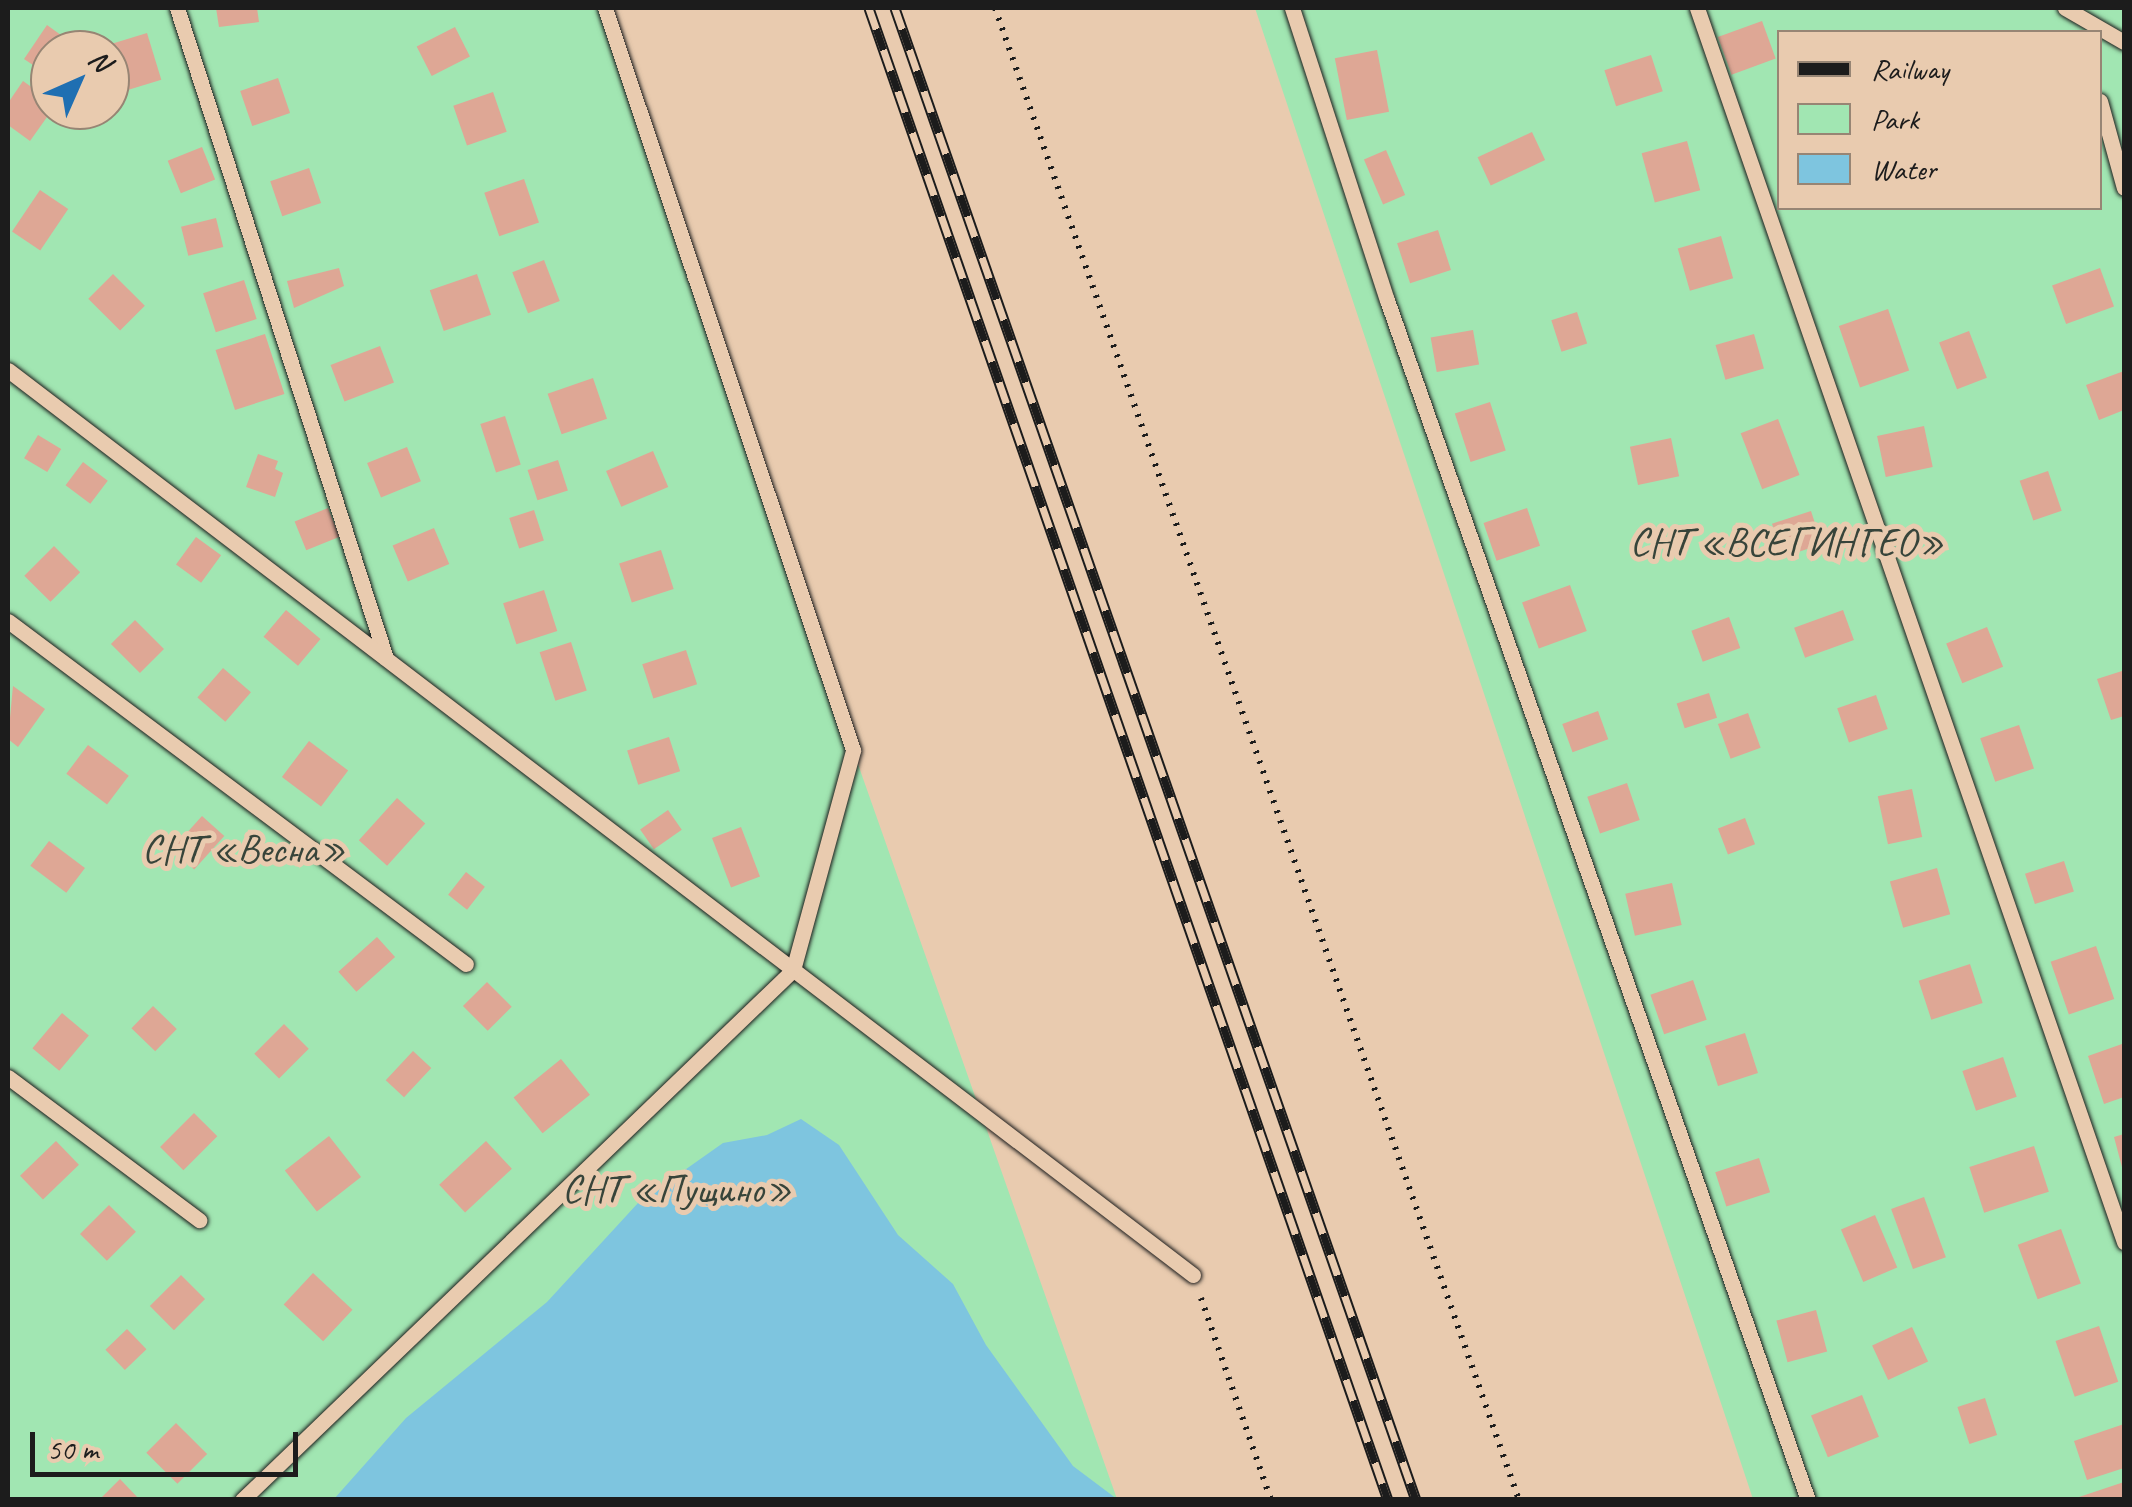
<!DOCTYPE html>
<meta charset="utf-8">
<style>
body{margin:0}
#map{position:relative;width:2132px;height:1507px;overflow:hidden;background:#e9cbaf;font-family:Caveat,sans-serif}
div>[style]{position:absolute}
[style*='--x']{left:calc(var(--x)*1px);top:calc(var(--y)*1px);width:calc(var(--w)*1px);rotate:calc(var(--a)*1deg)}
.green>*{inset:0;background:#a1e6b2}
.water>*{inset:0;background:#7ec5df}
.building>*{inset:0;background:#dea795;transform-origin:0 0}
.path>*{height:6px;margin-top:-3px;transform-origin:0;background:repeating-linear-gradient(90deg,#1c1c1c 0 2.5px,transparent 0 10.5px)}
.roads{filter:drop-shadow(0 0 2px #1c1c1c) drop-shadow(0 0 2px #1c1c1c)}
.service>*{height:15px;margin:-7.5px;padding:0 7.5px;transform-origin:7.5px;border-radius:7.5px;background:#e9cbaf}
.rail>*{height:11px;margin-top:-5.5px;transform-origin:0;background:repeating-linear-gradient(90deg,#e9cbaf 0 22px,#1c1c1c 0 44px);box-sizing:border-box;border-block:2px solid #1c1c1c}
span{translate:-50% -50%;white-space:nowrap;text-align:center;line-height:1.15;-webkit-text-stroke:10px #e9cbaf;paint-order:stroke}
.park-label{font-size:40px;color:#37443a}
.frame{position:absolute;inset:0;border:10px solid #1c1c1c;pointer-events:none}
.legend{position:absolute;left:1777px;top:30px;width:325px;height:180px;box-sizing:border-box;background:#e9cbaf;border:2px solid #978574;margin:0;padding:12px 18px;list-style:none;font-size:30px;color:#1c1c1c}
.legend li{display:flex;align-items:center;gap:20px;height:50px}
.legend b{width:50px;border:2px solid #978574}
.north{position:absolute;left:30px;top:30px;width:100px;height:100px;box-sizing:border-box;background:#e9cbaf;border:2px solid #978574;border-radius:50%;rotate:45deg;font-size:28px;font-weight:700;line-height:40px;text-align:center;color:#1c1c1c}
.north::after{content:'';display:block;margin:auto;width:35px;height:45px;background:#1f6fb2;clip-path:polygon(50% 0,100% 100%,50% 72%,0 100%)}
.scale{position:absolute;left:30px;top:1432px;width:268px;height:45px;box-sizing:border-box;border:5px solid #1c1c1c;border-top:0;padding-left:12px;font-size:30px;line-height:35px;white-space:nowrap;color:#1c1c1c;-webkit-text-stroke:8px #e9cbaf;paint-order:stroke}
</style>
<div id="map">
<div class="green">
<div style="clip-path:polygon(evenodd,8px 8px,605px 8px,853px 750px,1117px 1499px,8px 1499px,8px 8px,50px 50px,110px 50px,110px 110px,50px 110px,50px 50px)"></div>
<div style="clip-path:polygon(evenodd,1255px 8px,2124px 8px,2124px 1499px,1753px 1499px,1255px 8px,1780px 32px,2100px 32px,2100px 208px,1780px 208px,1780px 32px)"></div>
</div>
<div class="water">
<div style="clip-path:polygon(801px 1119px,839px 1145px,898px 1235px,953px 1284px,986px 1345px,1073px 1466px,1117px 1499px,334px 1499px,406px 1418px,547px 1302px,638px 1203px,723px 1143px,767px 1135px)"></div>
</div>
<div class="building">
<div style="clip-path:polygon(216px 8px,257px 8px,259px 22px,219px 27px)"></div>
<div style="left:1762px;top:21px;width:40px;height:47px;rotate:70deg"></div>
<div style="clip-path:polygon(47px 25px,65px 38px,50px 50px,42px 71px,24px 59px)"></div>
<div style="left:455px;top:27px;width:33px;height:43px;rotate:63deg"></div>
<div style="left:147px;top:33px;width:49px;height:41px;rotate:73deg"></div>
<div style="left:1377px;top:50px;width:63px;height:43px;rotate:79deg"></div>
<div style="left:1651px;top:55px;width:38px;height:49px;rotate:72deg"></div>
<div style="left:278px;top:78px;width:37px;height:40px;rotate:71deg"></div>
<div style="clip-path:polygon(23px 81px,50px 100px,52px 110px,30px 141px,8px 125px,8px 103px)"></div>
<div style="left:493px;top:92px;width:42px;height:42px;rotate:71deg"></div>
<div style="left:1532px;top:132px;width:31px;height:60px;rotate:65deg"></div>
<div style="left:1687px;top:141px;width:51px;height:47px;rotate:75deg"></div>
<div style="left:202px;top:147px;width:35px;height:37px;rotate:68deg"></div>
<div style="left:1386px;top:150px;width:49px;height:24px;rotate:67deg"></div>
<div style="left:309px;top:168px;width:37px;height:41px;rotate:71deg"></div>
<div style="left:524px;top:179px;width:46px;height:42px;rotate:71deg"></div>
<div style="left:40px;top:190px;width:34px;height:50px;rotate:34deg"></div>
<div style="left:216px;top:218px;width:30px;height:36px;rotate:76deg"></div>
<div style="left:1438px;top:230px;width:42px;height:43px;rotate:72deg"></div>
<div style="left:1721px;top:236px;width:44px;height:45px;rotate:74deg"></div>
<div style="left:544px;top:260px;width:44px;height:34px;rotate:69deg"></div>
<div style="clip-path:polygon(339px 268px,344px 286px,294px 308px,287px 281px)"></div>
<div style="left:2100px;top:268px;width:41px;height:51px;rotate:70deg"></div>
<div style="left:113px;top:274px;width:45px;height:35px;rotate:45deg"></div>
<div style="left:477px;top:274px;width:43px;height:50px;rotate:71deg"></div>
<div style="left:244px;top:280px;width:41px;height:43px;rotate:72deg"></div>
<div style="left:1888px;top:309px;width:65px;height:52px;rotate:71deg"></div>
<div style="left:1577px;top:312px;width:33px;height:27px;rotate:72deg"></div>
<div style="left:1473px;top:330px;width:35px;height:43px;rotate:80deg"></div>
<div style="left:1969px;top:331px;width:50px;height:32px;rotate:69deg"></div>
<div style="left:265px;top:334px;width:63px;height:52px;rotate:72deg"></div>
<div style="left:1754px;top:334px;width:36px;height:40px;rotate:74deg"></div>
<div style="left:380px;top:346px;width:39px;height:53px;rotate:69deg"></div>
<div style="clip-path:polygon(2124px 371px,2124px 410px,2099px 420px,2086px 385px)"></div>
<div style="left:593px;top:378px;width:43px;height:48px;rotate:71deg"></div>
<div style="left:1490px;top:402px;width:51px;height:37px;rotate:72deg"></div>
<div style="left:505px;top:416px;width:51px;height:26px;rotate:72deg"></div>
<div style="left:1778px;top:419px;width:60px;height:40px;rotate:69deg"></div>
<div style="left:1924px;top:426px;width:42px;height:48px;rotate:78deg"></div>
<div style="left:38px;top:435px;width:27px;height:27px;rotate:31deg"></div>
<div style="left:1671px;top:438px;width:39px;height:42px;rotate:78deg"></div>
<div style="left:407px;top:447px;width:37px;height:43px;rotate:68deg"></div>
<div style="left:653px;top:451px;width:39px;height:51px;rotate:67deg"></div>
<div style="clip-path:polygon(258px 454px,278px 461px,275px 469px,283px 473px,275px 497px,246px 487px)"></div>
<div style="left:558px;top:460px;width:32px;height:32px;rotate:72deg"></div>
<div style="left:83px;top:462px;width:31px;height:29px;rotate:37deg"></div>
<div style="left:2048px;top:471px;width:42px;height:30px;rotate:71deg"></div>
<div style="left:328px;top:508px;width:31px;height:36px;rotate:68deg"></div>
<div style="left:1527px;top:508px;width:40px;height:46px;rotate:71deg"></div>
<div style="left:534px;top:510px;width:32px;height:26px;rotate:72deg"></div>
<div style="left:1811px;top:511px;width:35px;height:41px;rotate:72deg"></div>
<div style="left:434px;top:528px;width:39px;height:45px;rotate:67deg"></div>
<div style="left:196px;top:537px;width:31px;height:34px;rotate:36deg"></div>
<div style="left:54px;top:546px;width:37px;height:42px;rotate:45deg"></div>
<div style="left:661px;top:550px;width:41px;height:44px;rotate:72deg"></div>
<div style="left:1570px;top:585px;width:49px;height:51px;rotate:70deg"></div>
<div style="left:544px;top:590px;width:43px;height:43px;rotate:72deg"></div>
<div style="left:286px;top:610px;width:45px;height:35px;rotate:40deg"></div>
<div style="left:1843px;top:610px;width:32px;height:52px;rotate:70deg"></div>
<div style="left:1729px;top:617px;width:33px;height:40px;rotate:70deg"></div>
<div style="left:135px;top:620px;width:41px;height:34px;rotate:45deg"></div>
<div style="left:1987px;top:627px;width:43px;height:44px;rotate:68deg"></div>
<div style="left:571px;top:642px;width:51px;height:33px;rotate:72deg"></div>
<div style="left:686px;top:650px;width:36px;height:46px;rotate:72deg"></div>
<div style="left:223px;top:668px;width:37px;height:39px;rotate:41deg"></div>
<div style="clip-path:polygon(2122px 671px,2124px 716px,2111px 720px,2097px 679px)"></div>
<div style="clip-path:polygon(13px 686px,45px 709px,18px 747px,8px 739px)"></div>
<div style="left:1709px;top:693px;width:26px;height:34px;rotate:72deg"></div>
<div style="left:1876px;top:695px;width:36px;height:41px;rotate:71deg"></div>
<div style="left:1598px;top:711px;width:30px;height:38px;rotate:70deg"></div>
<div style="left:1748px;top:713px;width:37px;height:32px;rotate:70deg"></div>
<div style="left:2019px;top:725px;width:46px;height:41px;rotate:71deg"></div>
<div style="left:669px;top:737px;width:36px;height:44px;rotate:72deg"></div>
<div style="left:309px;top:741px;width:49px;height:45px;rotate:37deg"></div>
<div style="left:88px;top:745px;width:51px;height:36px;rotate:37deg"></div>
<div style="left:1627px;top:783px;width:39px;height:42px;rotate:71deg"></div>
<div style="left:1912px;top:789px;width:49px;height:35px;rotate:78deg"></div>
<div style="left:397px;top:798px;width:38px;height:57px;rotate:42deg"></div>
<div style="left:668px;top:810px;width:24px;height:34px;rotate:55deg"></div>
<div style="left:202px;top:816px;width:30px;height:45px;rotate:42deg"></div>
<div style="left:1745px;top:818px;width:28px;height:29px;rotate:69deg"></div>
<div style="left:741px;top:827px;width:53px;height:31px;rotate:69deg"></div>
<div style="left:49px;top:841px;width:45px;height:31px;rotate:37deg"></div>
<div style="left:2064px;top:861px;width:32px;height:41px;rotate:72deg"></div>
<div style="left:1937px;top:868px;width:48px;height:49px;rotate:74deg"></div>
<div style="left:466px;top:872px;width:24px;height:29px;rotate:38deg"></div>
<div style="left:1672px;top:883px;width:43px;height:48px;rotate:77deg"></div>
<div style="left:377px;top:937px;width:27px;height:52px;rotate:48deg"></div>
<div style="left:2096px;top:946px;width:56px;height:48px;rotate:71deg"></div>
<div style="left:1970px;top:964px;width:41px;height:54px;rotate:72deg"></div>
<div style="left:1693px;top:980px;width:42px;height:45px;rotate:71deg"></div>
<div style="left:487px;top:982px;width:35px;height:34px;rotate:45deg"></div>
<div style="left:153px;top:1006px;width:33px;height:31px;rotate:44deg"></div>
<div style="left:62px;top:1013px;width:35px;height:46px;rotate:40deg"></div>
<div style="left:284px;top:1024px;width:35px;height:42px;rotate:45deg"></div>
<div style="left:1745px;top:1033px;width:42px;height:42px;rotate:72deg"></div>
<div style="clip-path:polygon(2122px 1044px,2124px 1097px,2104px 1104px,2088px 1056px)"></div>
<div style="left:413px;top:1051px;width:25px;height:40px;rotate:43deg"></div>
<div style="left:2003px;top:1057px;width:42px;height:43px;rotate:71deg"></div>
<div style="left:561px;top:1059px;width:46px;height:61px;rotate:51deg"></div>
<div style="left:194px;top:1113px;width:33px;height:48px;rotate:45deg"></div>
<div style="clip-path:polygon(2124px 1134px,2124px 1171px,2123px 1171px,2114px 1137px)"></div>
<div style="left:329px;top:1136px;width:52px;height:56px;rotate:52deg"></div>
<div style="left:56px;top:1141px;width:33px;height:50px;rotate:46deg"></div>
<div style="left:486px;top:1141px;width:38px;height:64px;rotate:47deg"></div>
<div style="left:2034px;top:1146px;width:48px;height:68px;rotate:72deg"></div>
<div style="left:1759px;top:1158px;width:36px;height:46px;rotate:72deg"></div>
<div style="left:1924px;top:1197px;width:64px;height:35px;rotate:70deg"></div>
<div style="left:109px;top:1205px;width:38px;height:41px;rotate:45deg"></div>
<div style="left:1875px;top:1215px;width:57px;height:37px;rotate:67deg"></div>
<div style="left:2061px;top:1229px;width:58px;height:46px;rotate:70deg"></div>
<div style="left:313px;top:1273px;width:54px;height:43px;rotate:43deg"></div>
<div style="left:181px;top:1275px;width:34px;height:44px;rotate:45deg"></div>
<div style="left:1816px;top:1310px;width:43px;height:41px;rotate:75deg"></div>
<div style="left:2099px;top:1326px;width:59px;height:46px;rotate:71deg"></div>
<div style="left:1912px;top:1327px;width:38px;height:44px;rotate:65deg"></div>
<div style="left:127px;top:1329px;width:28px;height:30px;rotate:46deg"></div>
<div style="left:1862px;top:1395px;width:45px;height:55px;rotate:68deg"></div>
<div style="left:1985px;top:1398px;width:39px;height:29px;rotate:72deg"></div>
<div style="left:176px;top:1423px;width:44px;height:42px;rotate:45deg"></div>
<div style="clip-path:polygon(2124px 1424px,2124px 1468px,2087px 1480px,2074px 1441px)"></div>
<div style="clip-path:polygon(120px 1479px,140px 1500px,99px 1500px)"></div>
<div style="clip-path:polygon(2124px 1482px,2124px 1500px,2073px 1500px,2073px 1499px)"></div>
</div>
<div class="path">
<div style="--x:995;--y:8;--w:1581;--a:70.65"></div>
<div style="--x:1201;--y:1298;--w:214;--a:70.9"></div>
</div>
<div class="roads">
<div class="service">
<div style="--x:177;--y:8;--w:683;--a:72.18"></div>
<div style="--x:1292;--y:8;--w:307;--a:72"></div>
<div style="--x:1387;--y:300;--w:1272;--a:70.67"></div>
<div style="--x:1697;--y:8;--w:1306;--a:70.91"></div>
<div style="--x:2065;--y:8;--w:68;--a:30"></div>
<div style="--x:2100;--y:101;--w:90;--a:74.6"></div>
<div style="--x:8;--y:370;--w:1491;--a:37.37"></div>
<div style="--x:8;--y:621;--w:572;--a:36.83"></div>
<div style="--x:8;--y:1077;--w:239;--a:36.8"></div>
<div style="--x:242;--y:1500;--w:765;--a:-43.89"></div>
<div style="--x:793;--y:970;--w:228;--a:-74.7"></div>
<div style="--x:853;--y:750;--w:782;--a:-108.48"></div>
</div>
</div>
<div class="rail">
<div style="--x:869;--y:8;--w:1580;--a:70.82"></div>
<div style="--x:895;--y:8;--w:1580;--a:70.75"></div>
</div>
<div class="park-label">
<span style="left:1787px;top:542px">СНТ «ВСЕГИНГЕО»</span>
<span style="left:244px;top:849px">СНТ «Весна»</span>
<span style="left:677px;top:1189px">СНТ «Пущино»</span>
</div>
<div class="frame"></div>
<ul class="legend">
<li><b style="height:12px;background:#1c1c1c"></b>Railway</li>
<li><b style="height:28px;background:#a1e6b2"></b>Park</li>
<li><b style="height:28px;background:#7ec5df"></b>Water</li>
</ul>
<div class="north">N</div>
<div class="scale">50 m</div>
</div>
